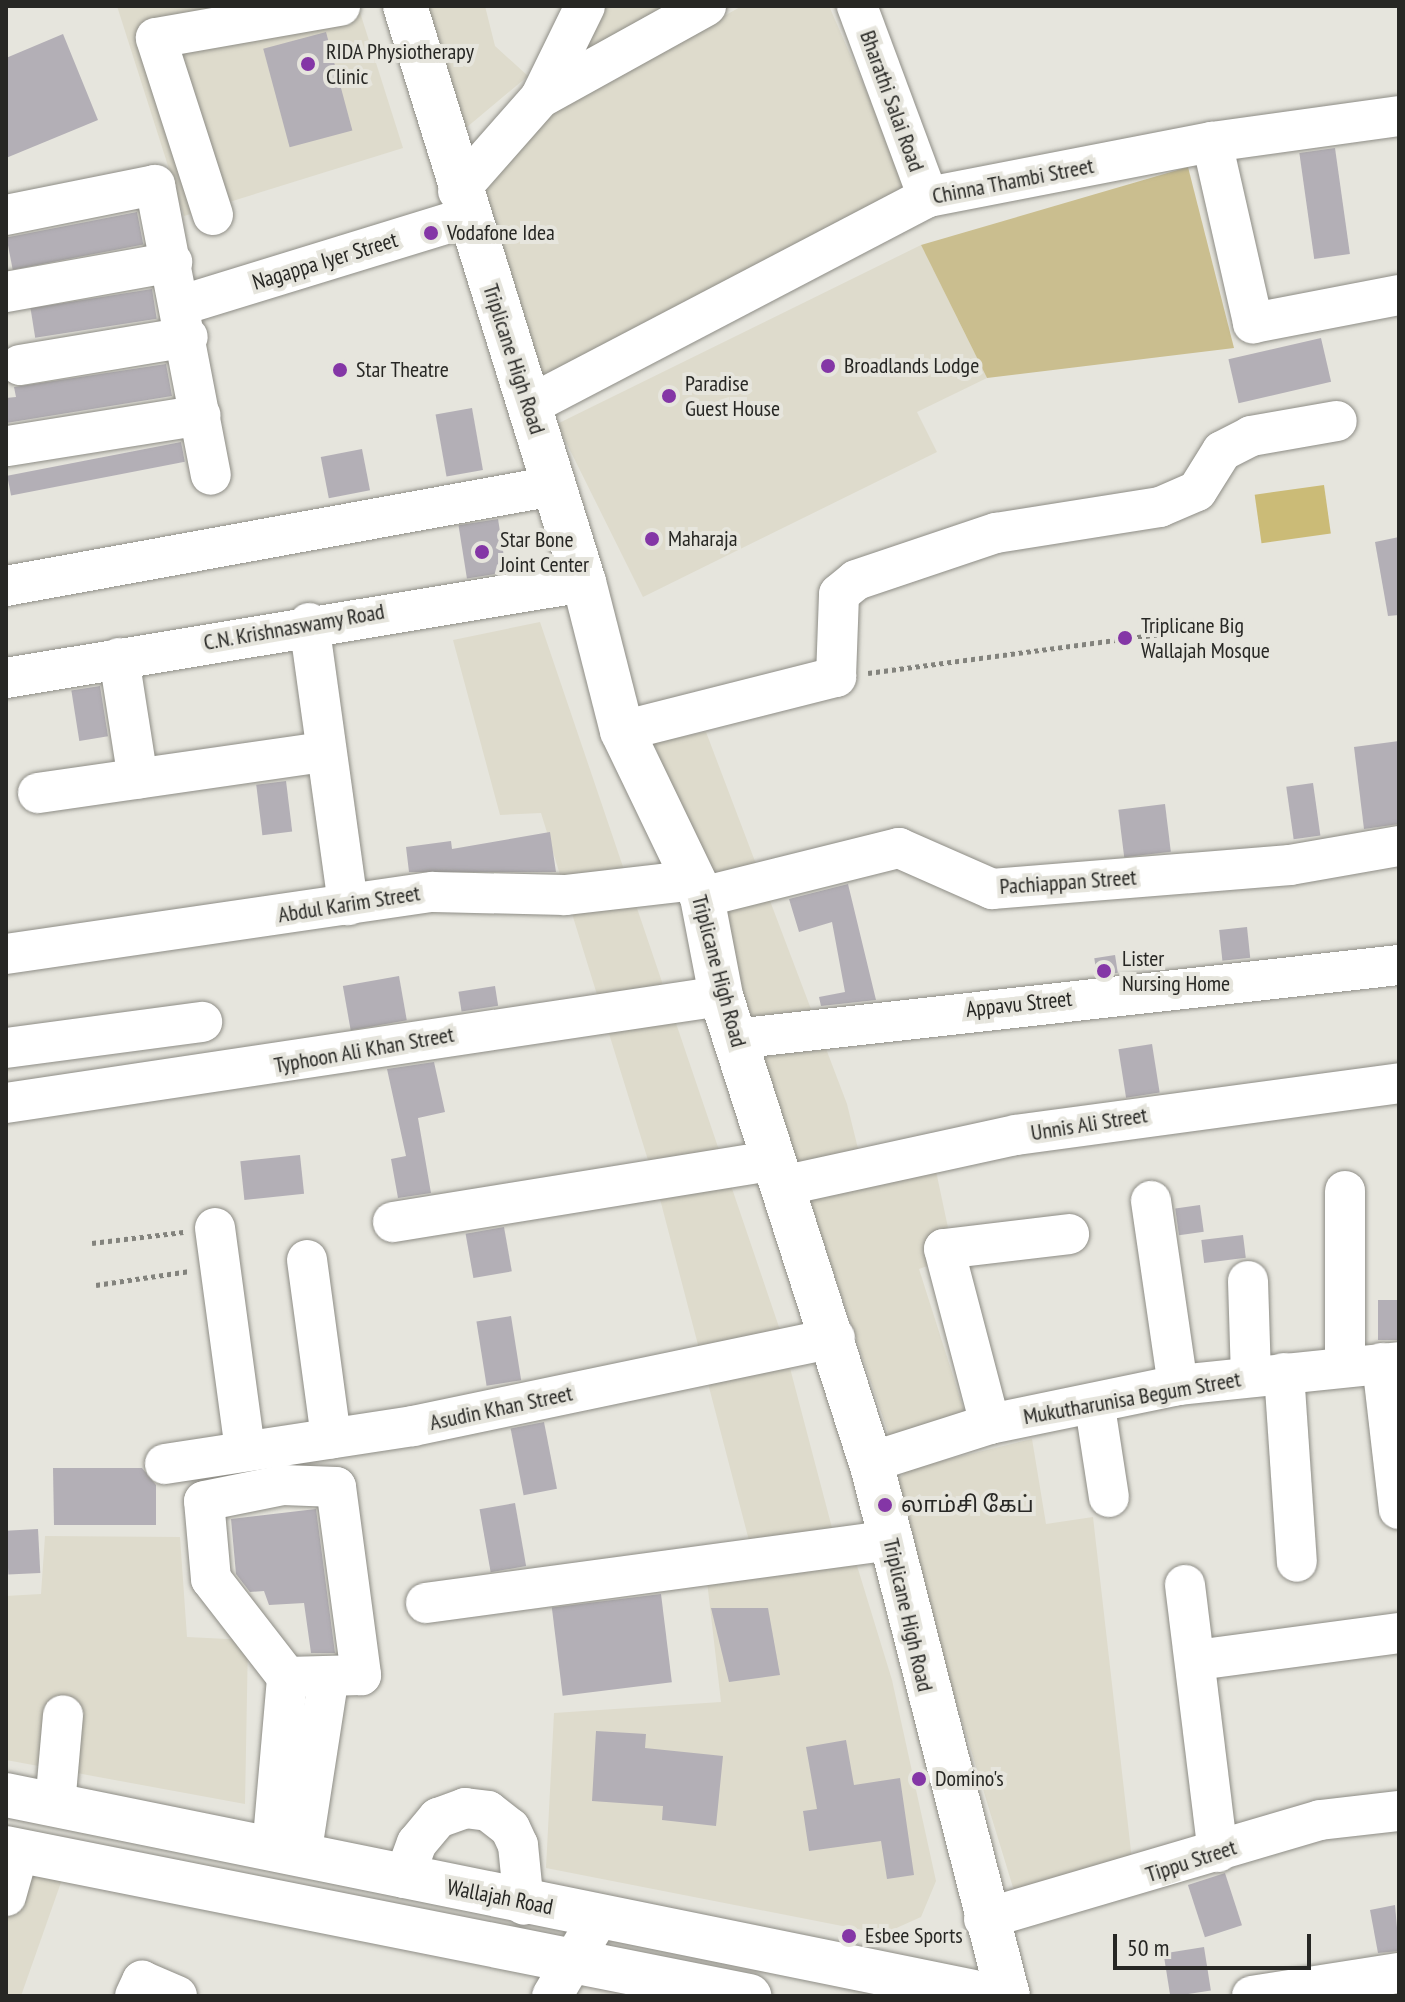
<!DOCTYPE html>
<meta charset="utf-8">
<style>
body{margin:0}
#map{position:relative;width:1405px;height:2002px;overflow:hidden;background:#e6e5dd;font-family:"PT Sans Narrow","Noto Sans Tamil",sans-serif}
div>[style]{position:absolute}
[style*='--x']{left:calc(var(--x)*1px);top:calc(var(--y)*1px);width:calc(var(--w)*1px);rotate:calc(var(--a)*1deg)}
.built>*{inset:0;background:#dedbcc}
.green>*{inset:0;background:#cabe8f}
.water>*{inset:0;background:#cbbb77;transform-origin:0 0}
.building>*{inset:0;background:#b3afb6;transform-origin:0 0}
.path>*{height:5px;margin-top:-2.5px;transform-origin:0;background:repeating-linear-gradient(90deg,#83837d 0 4px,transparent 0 8px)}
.roads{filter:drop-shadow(0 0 2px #8e8d86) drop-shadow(0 0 2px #8e8d86)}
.minor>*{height:40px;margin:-20px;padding:0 20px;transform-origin:20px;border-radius:20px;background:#fff}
.major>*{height:44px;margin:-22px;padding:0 22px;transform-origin:22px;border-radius:22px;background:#fff}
.dots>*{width:22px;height:22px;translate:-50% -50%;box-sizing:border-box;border:4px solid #e6e5dd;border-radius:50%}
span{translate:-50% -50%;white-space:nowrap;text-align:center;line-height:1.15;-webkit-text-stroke:8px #e6e5dd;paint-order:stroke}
.poi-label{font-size:22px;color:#272724}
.left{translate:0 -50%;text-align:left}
.street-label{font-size:22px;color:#272724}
.frame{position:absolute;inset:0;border:8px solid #272724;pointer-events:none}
.scale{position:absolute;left:1113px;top:1934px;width:198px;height:36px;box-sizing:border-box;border:4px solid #272724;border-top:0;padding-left:10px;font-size:24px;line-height:28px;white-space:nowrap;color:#272724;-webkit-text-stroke:6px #e6e5dd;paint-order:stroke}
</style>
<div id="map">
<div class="built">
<div style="clip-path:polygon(117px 6px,358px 6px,403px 148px,184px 216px)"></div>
<div style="clip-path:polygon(410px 6px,485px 6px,495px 46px,528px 76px,448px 143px)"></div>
<div style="clip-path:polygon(601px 6px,687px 6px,579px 67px)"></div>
<div style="clip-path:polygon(742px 6px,829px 6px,914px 200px,536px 396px,468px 188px,561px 107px)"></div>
<div style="clip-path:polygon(921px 245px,987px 378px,917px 412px,937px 452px,643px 597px,557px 424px)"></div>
<div style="clip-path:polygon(540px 622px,780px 1330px,836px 1543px,753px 1556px,660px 1199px,541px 813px,500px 815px,453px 640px)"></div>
<div style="clip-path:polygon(706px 732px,847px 1104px,867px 1185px,936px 1171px,954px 1256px,919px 1269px,970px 1429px,894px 1450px,654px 742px)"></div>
<div style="clip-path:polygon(1032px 1439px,1046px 1524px,1093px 1517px,1133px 1869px,1015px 1894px,891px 1488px,908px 1469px)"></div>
<div style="clip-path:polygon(45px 1536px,180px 1537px,187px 1637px,248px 1640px,245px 1804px,6px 1760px,6px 1596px,41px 1594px)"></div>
<div style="clip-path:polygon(851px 1546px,892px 1680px,936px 1881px,921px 1917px,883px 1934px,546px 1868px,554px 1713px,721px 1702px,705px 1564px)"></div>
<div style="clip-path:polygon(6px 1869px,65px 1871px,21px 1996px,6px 1996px)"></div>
</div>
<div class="green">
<div style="clip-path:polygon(1188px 167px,1234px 348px,987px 378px,921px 245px)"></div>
</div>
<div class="water">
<div style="left:1324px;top:485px;width:49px;height:70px;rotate:82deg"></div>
</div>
<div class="building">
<div style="left:326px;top:32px;width:102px;height:65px;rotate:75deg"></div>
<div style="clip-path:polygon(63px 34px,98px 120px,6px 158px,6px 58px)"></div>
<div style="left:1335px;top:148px;width:107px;height:36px;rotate:82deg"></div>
<div style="left:137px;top:212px;width:33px;height:133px;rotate:79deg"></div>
<div style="left:152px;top:289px;width:30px;height:123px;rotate:81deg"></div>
<div style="left:1321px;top:338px;width:45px;height:95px;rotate:77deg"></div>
<div style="clip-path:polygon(166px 364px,172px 396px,6px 423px,6px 398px,16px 397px,14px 387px)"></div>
<div style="left:472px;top:408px;width:63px;height:37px;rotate:80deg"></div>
<div style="left:181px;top:442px;width:20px;height:177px;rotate:79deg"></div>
<div style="left:362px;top:449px;width:42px;height:42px;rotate:79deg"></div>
<div style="left:498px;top:519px;width:54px;height:40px;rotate:81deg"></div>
<div style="clip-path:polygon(1399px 537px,1399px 615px,1388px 616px,1375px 542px)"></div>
<div style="left:100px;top:686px;width:51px;height:29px;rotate:81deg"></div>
<div style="clip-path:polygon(1399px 741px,1399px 824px,1364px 829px,1354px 747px)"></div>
<div style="left:286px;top:781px;width:51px;height:30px;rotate:83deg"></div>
<div style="left:1313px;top:783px;width:53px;height:27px;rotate:82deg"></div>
<div style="left:1165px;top:804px;width:48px;height:47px;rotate:83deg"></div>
<div style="clip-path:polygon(550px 832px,556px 872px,409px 872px,406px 847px,451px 841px,452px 849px)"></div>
<div style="clip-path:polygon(848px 884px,876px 1000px,821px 1006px,819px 997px,845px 992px,832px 922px,799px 932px,789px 899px)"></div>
<div style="left:1247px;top:927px;width:31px;height:28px;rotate:84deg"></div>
<div style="left:1115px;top:955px;width:18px;height:21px;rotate:81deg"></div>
<div style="left:399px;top:976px;width:45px;height:57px;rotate:80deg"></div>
<div style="left:495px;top:986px;width:20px;height:37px;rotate:81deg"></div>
<div style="left:1152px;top:1044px;width:49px;height:34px;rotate:81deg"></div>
<div style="clip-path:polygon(434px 1062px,445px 1112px,418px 1118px,431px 1193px,398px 1198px,391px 1159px,406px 1156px,387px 1069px)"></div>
<div style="left:300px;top:1155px;width:39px;height:60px;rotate:84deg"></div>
<div style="left:1200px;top:1205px;width:27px;height:25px;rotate:82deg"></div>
<div style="left:504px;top:1227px;width:45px;height:39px;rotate:80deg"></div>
<div style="left:1243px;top:1235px;width:23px;height:42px;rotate:83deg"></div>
<div style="left:1378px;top:1300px;width:21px;height:40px"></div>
<div style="left:511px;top:1316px;width:65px;height:35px;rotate:81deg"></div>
<div style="left:544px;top:1422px;width:68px;height:34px;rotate:79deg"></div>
<div style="clip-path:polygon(53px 1468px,142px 1468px,156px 1485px,156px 1525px,54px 1525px)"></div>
<div style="left:515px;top:1503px;width:64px;height:36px;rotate:80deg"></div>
<div style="clip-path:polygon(316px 1509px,335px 1653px,311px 1653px,304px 1603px,269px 1605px,264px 1591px,250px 1592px,236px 1574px,231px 1519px)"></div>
<div style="left:38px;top:1529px;width:44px;height:32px;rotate:87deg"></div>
<div style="left:661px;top:1594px;width:89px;height:110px;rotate:83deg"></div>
<div style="clip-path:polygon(711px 1608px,768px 1608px,780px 1675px,729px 1682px)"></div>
<div style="clip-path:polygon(596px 1731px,646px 1734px,645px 1748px,723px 1756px,716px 1826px,662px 1820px,663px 1806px,592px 1801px)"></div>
<div style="clip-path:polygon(846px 1740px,854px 1785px,900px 1778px,914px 1875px,887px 1879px,881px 1841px,809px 1851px,803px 1811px,817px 1809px,806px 1747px)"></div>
<div style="left:1225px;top:1873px;width:55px;height:39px;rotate:72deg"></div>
<div style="clip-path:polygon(1395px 1905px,1399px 1951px,1378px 1953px,1370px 1910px)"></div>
<div style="left:1204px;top:1947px;width:44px;height:41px;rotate:81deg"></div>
</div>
<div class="path">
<div style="--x:868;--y:673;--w:363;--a:-7.6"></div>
<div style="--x:92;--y:1243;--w:92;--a:-6.9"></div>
<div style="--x:96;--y:1285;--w:95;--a:-8.5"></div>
</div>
<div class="roads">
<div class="minor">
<div style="--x:857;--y:6;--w:204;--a:69.6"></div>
<div style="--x:540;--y:98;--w:102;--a:-63.9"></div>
<div style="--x:1212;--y:142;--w:186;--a:77.2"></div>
<div style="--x:1253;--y:323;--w:149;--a:-10.9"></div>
<div style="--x:458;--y:191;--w:124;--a:-48.6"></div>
<div style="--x:540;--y:98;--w:190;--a:-29"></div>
<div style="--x:6;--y:215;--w:152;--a:-11.4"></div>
<div style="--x:155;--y:185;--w:295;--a:79.1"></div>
<div style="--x:213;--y:215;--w:186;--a:-107.9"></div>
<div style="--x:156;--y:38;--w:187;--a:-9.9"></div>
<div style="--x:6;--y:292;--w:169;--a:-10.2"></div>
<div style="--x:182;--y:305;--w:299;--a:-17.1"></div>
<div style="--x:20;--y:365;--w:170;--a:-9.5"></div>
<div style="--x:530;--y:405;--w:449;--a:-27.6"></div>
<div style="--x:928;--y:197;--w:289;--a:-11"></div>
<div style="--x:1212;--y:142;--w:189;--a:-7.9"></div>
<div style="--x:8;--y:446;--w:195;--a:-9.1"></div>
<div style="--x:6;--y:586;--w:556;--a:-10.36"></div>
<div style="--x:309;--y:623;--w:285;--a:82.1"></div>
<div style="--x:119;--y:658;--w:122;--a:81.1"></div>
<div style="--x:6;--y:678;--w:586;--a:-9.43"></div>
<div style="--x:622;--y:731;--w:221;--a:-14.2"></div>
<div style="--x:836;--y:677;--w:83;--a:-87.9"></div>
<div style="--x:839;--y:594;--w:22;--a:-39"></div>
<div style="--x:856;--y:580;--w:148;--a:-18.6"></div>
<div style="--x:996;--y:533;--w:166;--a:-9"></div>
<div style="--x:1160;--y:507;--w:40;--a:-23.4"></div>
<div style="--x:1197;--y:491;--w:47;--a:-58"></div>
<div style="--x:1222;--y:451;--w:33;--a:-27"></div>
<div style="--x:1251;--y:436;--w:87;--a:-9.9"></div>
<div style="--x:38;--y:793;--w:289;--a:-8.2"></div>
<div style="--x:702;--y:897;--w:203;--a:-14"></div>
<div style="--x:899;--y:848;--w:102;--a:23.8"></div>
<div style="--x:992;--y:889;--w:299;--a:-4.6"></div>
<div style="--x:1290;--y:865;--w:111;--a:-9.9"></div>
<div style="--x:6;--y:954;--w:431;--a:-8.3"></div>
<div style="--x:433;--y:892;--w:132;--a:1.3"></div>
<div style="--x:565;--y:895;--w:130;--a:-6.6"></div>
<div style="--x:735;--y:1039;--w:668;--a:-6.36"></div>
<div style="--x:6;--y:1048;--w:198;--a:-7.6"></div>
<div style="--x:6;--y:1103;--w:723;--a:-8.51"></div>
<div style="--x:782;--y:1186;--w:239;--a:-12.3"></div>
<div style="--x:1016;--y:1135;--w:387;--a:-7.7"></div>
<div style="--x:1151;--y:1201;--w:186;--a:81.7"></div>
<div style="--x:393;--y:1222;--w:387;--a:-9.2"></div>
<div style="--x:215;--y:1228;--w:224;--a:82.3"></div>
<div style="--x:307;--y:1260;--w:180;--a:82.3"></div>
<div style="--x:1248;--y:1281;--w:96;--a:88.2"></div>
<div style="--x:1345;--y:1363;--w:172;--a:-90"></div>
<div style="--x:1382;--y:1363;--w:147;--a:83.4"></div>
<div style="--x:1284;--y:1373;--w:189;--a:86.1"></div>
<div style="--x:1095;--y:1407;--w:91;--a:81.2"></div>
<div style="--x:990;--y:1424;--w:181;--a:-104.7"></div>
<div style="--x:944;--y:1249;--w:126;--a:-6.8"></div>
<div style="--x:871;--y:1462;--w:125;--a:-17.7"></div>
<div style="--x:990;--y:1424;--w:192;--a:-11.7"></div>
<div style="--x:1178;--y:1385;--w:222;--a:-5.9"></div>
<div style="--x:165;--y:1464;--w:251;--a:-8.7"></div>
<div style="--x:413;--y:1426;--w:431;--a:-11.8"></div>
<div style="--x:1185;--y:1585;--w:269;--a:83"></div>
<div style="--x:426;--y:1603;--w:469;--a:-7.7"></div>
<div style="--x:1197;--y:1660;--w:204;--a:-7.6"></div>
<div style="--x:55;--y:1805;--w:90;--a:-84.9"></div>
<div style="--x:272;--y:1850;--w:174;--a:-85"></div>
<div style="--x:287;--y:1677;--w:124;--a:-127.8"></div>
<div style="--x:211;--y:1579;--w:78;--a:-95.1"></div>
<div style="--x:204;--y:1501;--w:81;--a:-11.4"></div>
<div style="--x:283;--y:1485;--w:53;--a:2.2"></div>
<div style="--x:336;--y:1487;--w:190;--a:82.4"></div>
<div style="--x:361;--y:1675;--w:74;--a:178.5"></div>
<div style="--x:301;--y:1856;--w:177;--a:-81.2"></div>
<div style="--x:404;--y:1878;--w:37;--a:-70"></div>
<div style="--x:417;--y:1843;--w:33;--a:-50"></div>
<div style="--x:438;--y:1818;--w:29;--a:-20"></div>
<div style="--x:465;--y:1808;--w:23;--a:7"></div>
<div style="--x:488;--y:1811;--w:28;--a:38"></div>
<div style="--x:510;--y:1828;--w:19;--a:65"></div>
<div style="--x:518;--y:1845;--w:60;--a:84.3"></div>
<div style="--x:6;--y:1896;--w:48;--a:-74.2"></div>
<div style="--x:984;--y:1919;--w:350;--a:-16.4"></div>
<div style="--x:1320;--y:1820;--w:80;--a:-6.5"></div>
<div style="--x:135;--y:1996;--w:17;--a:-65"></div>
<div style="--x:142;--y:1981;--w:38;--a:23"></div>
<div style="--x:552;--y:1996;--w:94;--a:-59.3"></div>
<div style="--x:1252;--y:1996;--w:149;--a:-8.9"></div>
</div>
<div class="major">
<div style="--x:405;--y:6;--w:603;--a:72.74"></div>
<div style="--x:584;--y:582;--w:154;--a:75.7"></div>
<div style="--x:622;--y:731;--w:184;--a:64.3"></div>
<div style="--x:702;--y:897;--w:101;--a:79.1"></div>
<div style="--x:721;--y:996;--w:490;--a:72.2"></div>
<div style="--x:871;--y:1462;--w:551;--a:75.61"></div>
<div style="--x:6;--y:1795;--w:1008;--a:11.5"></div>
<div style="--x:6;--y:1848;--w:758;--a:11.27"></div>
</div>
</div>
<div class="dots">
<div style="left:308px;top:64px;background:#8436a6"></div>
<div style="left:431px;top:233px;background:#8436a6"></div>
<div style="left:828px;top:366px;background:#8436a6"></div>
<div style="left:340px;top:370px;background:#8436a6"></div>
<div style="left:669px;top:396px;background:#8436a6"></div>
<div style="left:652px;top:539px;background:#8436a6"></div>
<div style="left:482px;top:552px;background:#8436a6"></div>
<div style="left:1125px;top:638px;background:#8436a6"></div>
<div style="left:1104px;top:971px;background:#8436a6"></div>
<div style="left:885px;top:1505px;background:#8436a6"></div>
<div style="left:919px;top:1779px;background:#8436a6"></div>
<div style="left:849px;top:1936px;background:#8436a6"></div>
</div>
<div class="poi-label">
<span class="left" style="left:326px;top:64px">RIDA Physiotherapy<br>Clinic</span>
<span class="left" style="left:447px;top:233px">Vodafone Idea</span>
<span class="left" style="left:844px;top:366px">Broadlands Lodge</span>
<span class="left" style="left:356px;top:370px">Star Theatre</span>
<span class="left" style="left:685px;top:396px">Paradise<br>Guest House</span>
<span class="left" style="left:500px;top:552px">Star Bone<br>Joint Center</span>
<span class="left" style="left:668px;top:539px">Maharaja</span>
<span class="left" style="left:1141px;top:638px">Triplicane Big<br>Wallajah Mosque</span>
<span class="left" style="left:1122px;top:971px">Lister<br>Nursing Home</span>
<span class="left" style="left:901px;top:1505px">லாம்சி கேப்</span>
<span class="left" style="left:935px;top:1779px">Domino's</span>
<span class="left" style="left:865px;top:1936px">Esbee Sports</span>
</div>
<div class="street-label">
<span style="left:892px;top:101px;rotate:70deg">Bharathi Salai Road</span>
<span style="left:1013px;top:181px;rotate:-11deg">Chinna Thambi Street</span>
<span style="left:325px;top:261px;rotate:-17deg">Nagappa Iyer Street</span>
<span style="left:514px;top:359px;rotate:72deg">Triplicane High Road</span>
<span style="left:294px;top:627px;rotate:-10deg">C.N. Krishnaswamy Road</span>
<span style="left:1068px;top:882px;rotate:-4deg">Pachiappan Street</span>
<span style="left:349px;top:904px;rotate:-9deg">Abdul Karim Street</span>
<span style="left:719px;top:971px;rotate:75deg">Triplicane High Road</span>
<span style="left:1019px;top:1004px;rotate:-6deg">Appavu Street</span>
<span style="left:364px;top:1050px;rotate:-10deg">Typhoon Ali Khan Street</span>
<span style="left:1089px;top:1124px;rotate:-9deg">Unnis Ali Street</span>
<span style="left:1132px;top:1398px;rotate:-10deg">Mukutharunisa Begum Street</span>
<span style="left:501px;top:1408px;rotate:-12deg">Asudin Khan Street</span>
<span style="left:908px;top:1615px;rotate:77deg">Triplicane High Road</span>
<span style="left:1191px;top:1861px;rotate:-18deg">Tippu Street</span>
<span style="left:500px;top:1897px;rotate:11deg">Wallajah Road</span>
</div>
<div class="frame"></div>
<div class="scale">50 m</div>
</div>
